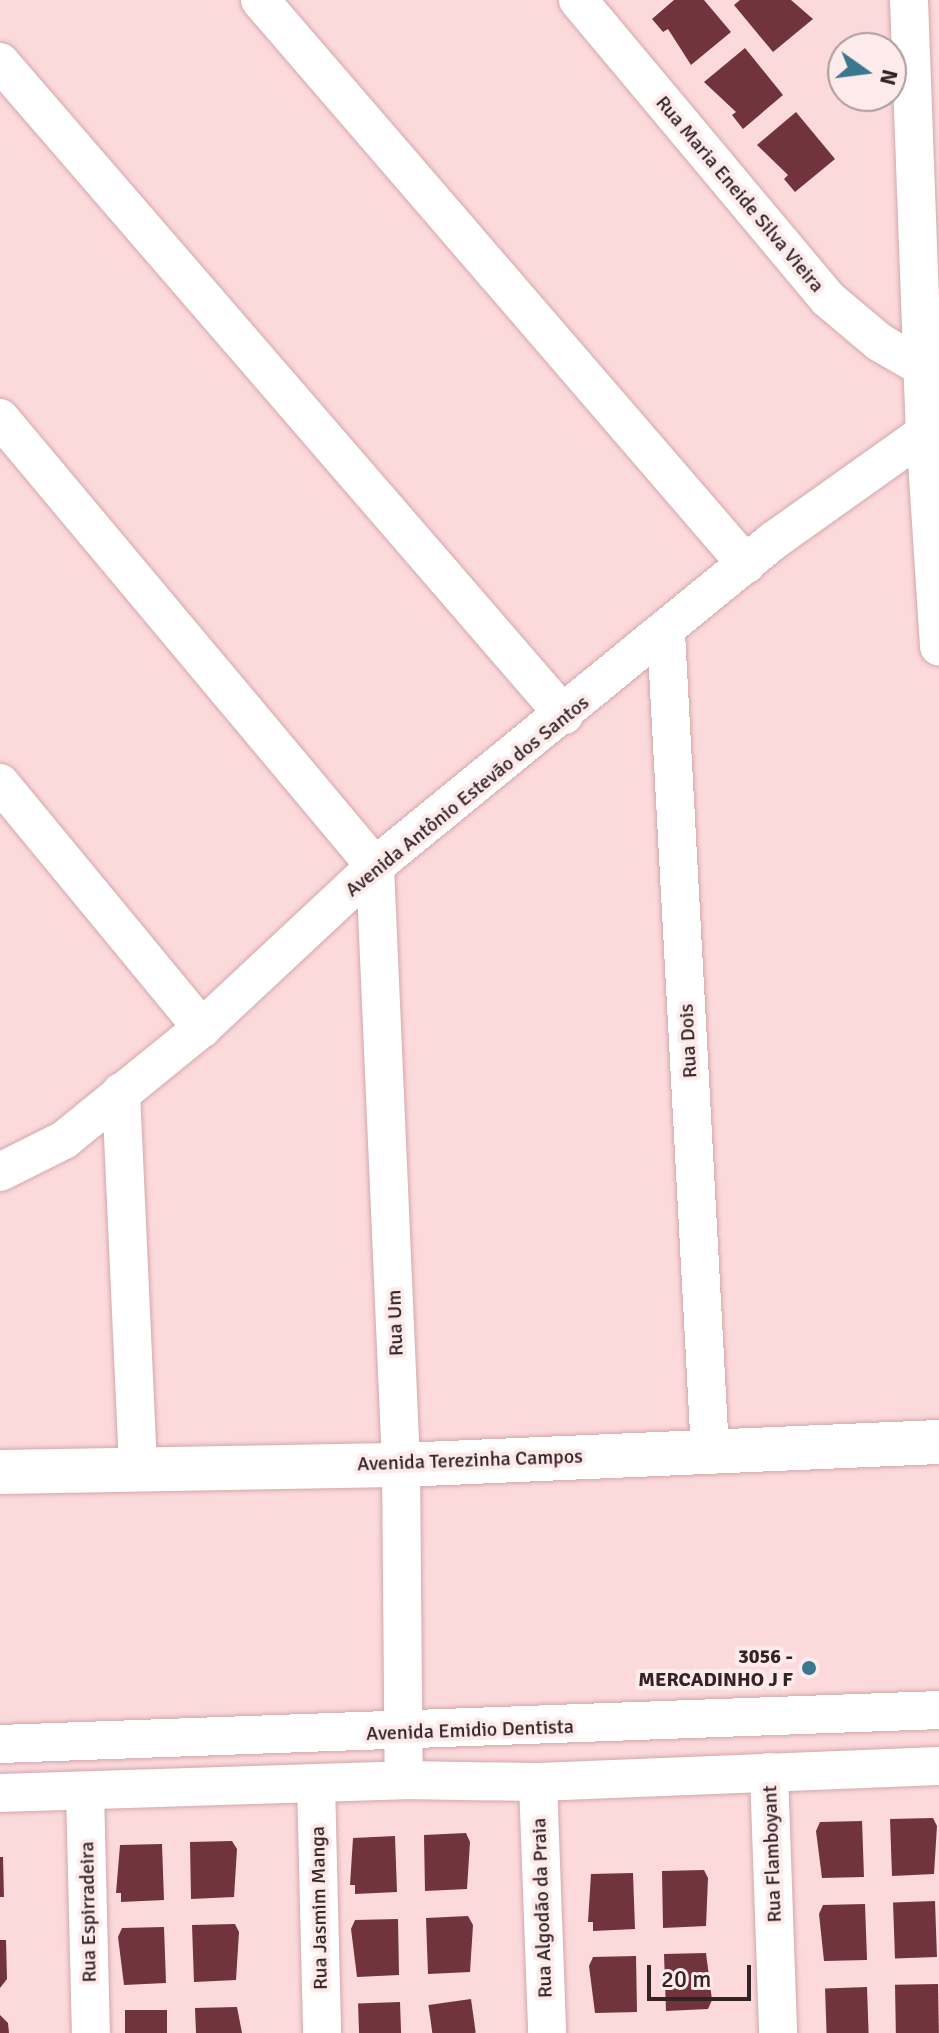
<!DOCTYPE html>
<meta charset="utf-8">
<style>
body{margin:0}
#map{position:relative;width:939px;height:2033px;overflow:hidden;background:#fcd9db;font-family:Signika,sans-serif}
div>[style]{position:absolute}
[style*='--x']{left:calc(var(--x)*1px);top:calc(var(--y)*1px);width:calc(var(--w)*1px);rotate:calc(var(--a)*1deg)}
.building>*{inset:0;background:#71343c;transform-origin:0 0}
.roads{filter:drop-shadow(0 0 2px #d2a8ab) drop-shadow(0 0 2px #d2a8ab)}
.minor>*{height:38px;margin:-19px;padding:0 19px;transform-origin:19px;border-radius:19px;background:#fff}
.tertiary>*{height:44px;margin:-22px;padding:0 22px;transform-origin:22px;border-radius:22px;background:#fff}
.dots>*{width:22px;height:22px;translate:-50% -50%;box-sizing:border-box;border:4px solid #fdebec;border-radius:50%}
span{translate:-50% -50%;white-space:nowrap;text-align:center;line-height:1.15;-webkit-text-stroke:8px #fdebec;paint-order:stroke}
.street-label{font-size:20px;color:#332324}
.poi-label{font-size:20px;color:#332324;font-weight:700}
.right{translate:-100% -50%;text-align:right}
.north{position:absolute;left:827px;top:32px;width:80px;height:80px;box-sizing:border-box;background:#fdebec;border:2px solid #ac9b9c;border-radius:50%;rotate:104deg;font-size:22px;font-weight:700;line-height:32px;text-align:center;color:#332324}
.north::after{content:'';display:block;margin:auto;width:28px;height:36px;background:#3b788e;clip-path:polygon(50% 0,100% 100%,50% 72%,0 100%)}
.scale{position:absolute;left:647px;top:1965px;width:104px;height:36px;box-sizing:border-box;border:4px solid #332324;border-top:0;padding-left:10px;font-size:24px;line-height:28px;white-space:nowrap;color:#332324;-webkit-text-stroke:6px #fdebec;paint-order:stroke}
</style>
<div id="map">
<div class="building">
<div style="clip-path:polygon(674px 0,704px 0,731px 32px,691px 65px,668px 29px,663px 32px,652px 19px)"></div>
<div style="clip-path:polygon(740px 0,791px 0,813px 19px,773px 52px,734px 5px)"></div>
<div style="clip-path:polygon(745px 48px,783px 95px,743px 129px,732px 115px,736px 112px,704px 82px)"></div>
<div style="clip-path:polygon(796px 112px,835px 159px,795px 192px,784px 179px,788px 175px,757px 145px)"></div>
<div style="clip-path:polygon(933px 1818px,937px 1826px,934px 1874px,892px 1876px,890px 1819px)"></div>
<div style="clip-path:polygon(862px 1821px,864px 1877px,822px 1878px,816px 1831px,820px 1822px)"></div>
<div style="clip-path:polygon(466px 1833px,470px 1842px,467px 1889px,425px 1891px,424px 1835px)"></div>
<div style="clip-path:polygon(395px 1836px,397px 1892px,355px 1894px,355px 1885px,350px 1885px,353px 1838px)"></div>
<div style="clip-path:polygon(232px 1841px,237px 1849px,234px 1897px,191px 1899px,190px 1842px)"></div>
<div style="clip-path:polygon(162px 1844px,164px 1900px,121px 1902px,121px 1893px,116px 1893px,120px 1845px)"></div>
<div style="clip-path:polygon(0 1857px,3px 1857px,4px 1897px,0 1897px)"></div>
<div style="clip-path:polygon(704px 1870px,708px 1878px,706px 1926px,663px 1928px,662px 1871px)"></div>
<div style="clip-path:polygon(633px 1873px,635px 1929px,593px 1931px,593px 1922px,588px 1922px,591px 1874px)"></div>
<div style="left:935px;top:1901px;width:56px;height:42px;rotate:88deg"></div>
<div style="clip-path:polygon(865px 1904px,867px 1960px,824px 1961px,819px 1914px,823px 1905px)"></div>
<div style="clip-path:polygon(468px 1916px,473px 1925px,470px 1972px,428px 1974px,426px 1918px)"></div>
<div style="clip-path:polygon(398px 1919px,399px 1975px,357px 1977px,351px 1929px,355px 1920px)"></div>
<div style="clip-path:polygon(235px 1924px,239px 1932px,236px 1980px,194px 1982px,192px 1925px)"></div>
<div style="clip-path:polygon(164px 1927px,166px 1983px,124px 1985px,118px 1937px,122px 1928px)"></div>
<div style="clip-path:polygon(0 1940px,6px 1940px,7px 1979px,0 1988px)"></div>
<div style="clip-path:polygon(706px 1953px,712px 2000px,708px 2009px,666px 2011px,664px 1954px)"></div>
<div style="clip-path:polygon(636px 1956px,637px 2012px,595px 2013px,589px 1966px,593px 1957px)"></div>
<div style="left:938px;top:1984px;width:49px;height:43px;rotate:89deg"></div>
<div style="left:867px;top:1987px;width:46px;height:42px;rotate:88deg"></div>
<div style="left:471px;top:1999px;width:34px;height:43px;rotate:82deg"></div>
<div style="left:400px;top:2002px;width:31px;height:42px;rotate:88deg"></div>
<div style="clip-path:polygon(237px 2007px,242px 2033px,196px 2033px,195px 2008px)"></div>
<div style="left:167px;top:2010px;width:23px;height:42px;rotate:90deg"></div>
<div style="clip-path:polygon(0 2015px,8px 2023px,9px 2033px,0 2033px)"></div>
</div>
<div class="roads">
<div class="minor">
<div style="--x:260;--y:0;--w:745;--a:49.25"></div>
<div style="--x:578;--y:0;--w:390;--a:50.1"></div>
<div style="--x:828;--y:299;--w:67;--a:40.1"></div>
<div style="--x:879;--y:342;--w:50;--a:30.2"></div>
<div style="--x:909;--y:0;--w:430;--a:87.9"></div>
<div style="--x:925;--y:430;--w:217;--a:86.3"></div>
<div style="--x:0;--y:62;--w:863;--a:49.18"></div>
<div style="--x:0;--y:418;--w:584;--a:50.07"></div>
<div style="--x:375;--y:866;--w:600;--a:87.51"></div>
<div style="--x:401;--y:1465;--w:315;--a:89.5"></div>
<div style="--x:666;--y:633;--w:818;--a:86.92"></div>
<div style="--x:0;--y:783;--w:318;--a:50.5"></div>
<div style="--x:121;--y:1092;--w:375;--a:87.4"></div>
<div style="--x:0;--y:1172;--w:72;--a:-26.6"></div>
<div style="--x:64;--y:1140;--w:178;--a:-39.1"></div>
<div style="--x:202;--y:1028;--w:237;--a:-43.1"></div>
<div style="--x:375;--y:866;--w:514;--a:-39.23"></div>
<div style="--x:773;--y:541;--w:204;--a:-35.4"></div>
<div style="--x:0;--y:1744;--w:940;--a:-2.07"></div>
<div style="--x:769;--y:1772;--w:261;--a:88"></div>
<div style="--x:538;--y:1782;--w:251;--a:87.9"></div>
<div style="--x:316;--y:1783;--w:250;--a:88.6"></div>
<div style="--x:85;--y:1791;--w:242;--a:88.6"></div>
<div style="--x:0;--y:1793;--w:404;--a:-1.8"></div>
<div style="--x:404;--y:1780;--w:134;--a:0.9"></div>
<div style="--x:538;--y:1782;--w:401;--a:-2.3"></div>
</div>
<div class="tertiary">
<div style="--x:0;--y:1472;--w:401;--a:-1"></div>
<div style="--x:401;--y:1465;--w:538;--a:-2.45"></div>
</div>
</div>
<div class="dots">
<div style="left:809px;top:1668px;background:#3b788e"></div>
</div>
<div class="street-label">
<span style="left:740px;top:194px;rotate:50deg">Rua Maria Eneide Silva Vieira</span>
<span style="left:467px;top:796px;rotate:-39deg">Avenida Antônio Estevão dos Santos</span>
<span style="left:688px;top:1041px;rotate:-93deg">Rua Dois</span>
<span style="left:395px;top:1323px;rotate:-92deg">Rua Um</span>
<span style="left:470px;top:1460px;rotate:-2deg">Avenida Terezinha Campos</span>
<span style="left:470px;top:1730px;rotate:-2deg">Avenida Emidio Dentista</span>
<span style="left:772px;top:1854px;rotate:-92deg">Rua Flamboyant</span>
<span style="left:319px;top:1908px;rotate:-91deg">Rua Jasmim Manga</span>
<span style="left:542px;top:1908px;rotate:-92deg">Rua Algodão da Praia</span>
<span style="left:88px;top:1912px;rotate:-91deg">Rua Espirradeira</span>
</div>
<div class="poi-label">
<span class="right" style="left:793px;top:1668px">3056 -<br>MERCADINHO J F</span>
</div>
<div class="north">N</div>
<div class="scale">20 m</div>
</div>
